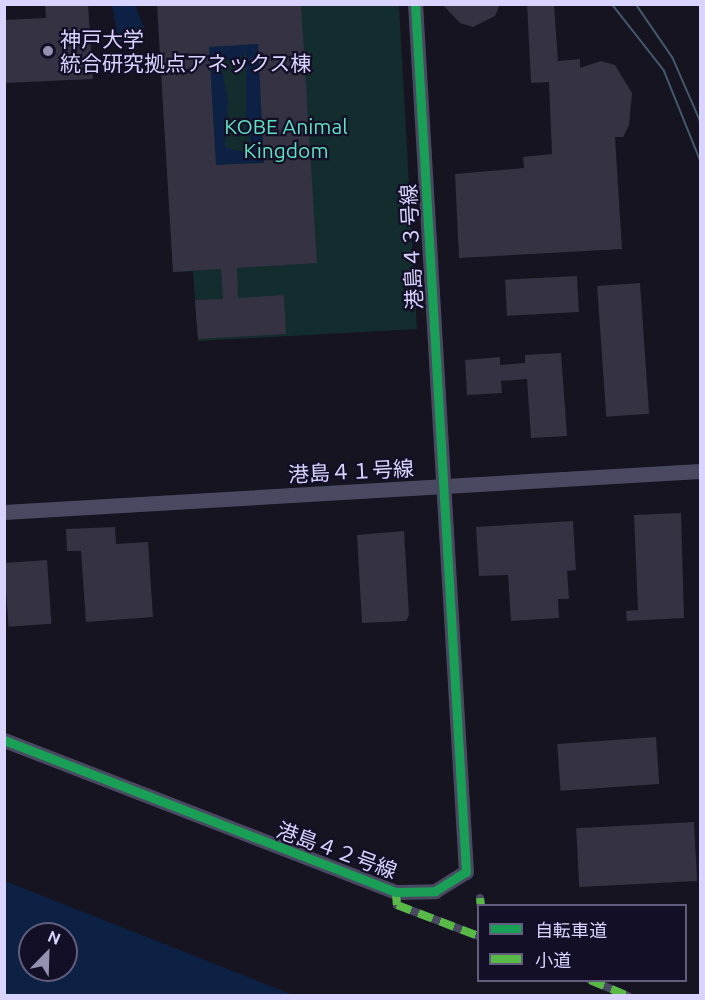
<!DOCTYPE html>
<meta charset="utf-8">
<style>
body{margin:0}
#map{position:relative;width:705px;height:1000px;overflow:hidden;background:#161421;font-family:Ubuntu,"Noto Sans JP",sans-serif}
div>[style]{position:absolute}
[style*='--x']{left:calc(var(--x)*1px);top:calc(var(--y)*1px);width:calc(var(--w)*1px);rotate:calc(var(--a)*1deg)}
.green>*{inset:0;background:#132c2d}
.water>*{inset:0;background:#0d2144}
.building>*{inset:0;background:#343243;transform-origin:0 0}
.pedestrian>*{height:8px;margin:-4px;padding:0 4px;transform-origin:4px;border-radius:4px;background:#4a4962}
.tertiary>*{height:15px;margin:-7.5px;padding:0 7.5px;transform-origin:7.5px;border-radius:7.5px;background:#4a4962}
.tram>*{height:1.5px;margin:-0.75px;padding:0 0.75px;transform-origin:0.75px;border-radius:0.75px;background:#43596b}
.quiet>*{height:8px;margin-top:-4px;transform-origin:0;background:repeating-linear-gradient(90deg,#58b947 0 15px,transparent 0 23px)}
.cycleway>*{height:9px;margin:-4.5px;padding:0 4.5px;transform-origin:4.5px;border-radius:4.5px;background:#1a9f57}
.dots>*{width:16px;height:16px;translate:-50% -50%;box-sizing:border-box;border:3px solid #130f26;border-radius:50%}
span{translate:-50% -50%;white-space:nowrap;text-align:center;line-height:1.15;-webkit-text-stroke:4.5px #130f26;paint-order:stroke}
.poi-label{font-size:21px;color:#d9d4ff}
.left{translate:0 -50%;text-align:left}
.park-label{font-size:21px;color:#5fe0c0}
.street-label{font-size:21px;color:#d9d4ff}
.frame{position:absolute;inset:0;border:6px solid #d9d4ff;pointer-events:none}
.legend{position:absolute;left:477px;top:904px;width:210px;height:78px;box-sizing:border-box;background:#130f26;border:2px solid #625e7d;margin:0;padding:8px 10px;list-style:none;font-size:18px;color:#d9d4ff}
.legend li{display:flex;align-items:center;gap:12px;height:30px}
.legend b{width:30px;border:2px solid #625e7d}
.north{position:absolute;left:18px;top:922px;width:60px;height:60px;box-sizing:border-box;background:#130f26;border:2px solid #625e7d;border-radius:50%;rotate:23deg;font-size:16px;font-weight:700;line-height:24px;text-align:center;color:#d9d4ff}
.north::after{content:'';display:block;margin:auto;width:21px;height:27px;background:#9591b1;clip-path:polygon(50% 0,100% 100%,50% 72%,0 100%)}
</style>
<div id="map">
<div class="green">
<div style="clip-path:polygon(157px 5px,399px 5px,417px 329px,198px 341px,193px 271px,173px 272px)"></div>
</div>
<div class="water">
<div style="clip-path:polygon(112px 5px,135px 5px,145px 31px,119px 43px)"></div>
<div style="clip-path:polygon(evenodd,258px 44px,264px 163px,216px 165px,209px 47px,258px 44px,246px 53px,246px 127px,254px 148px,250px 154px,225px 147px,228px 102px,221px 64px,223px 59px,235px 61px,246px 53px)"></div>
<div style="clip-path:polygon(evenodd,4px 881px,5px 881px,293px 995px,5px 995px,4px 881px,30px 934px,66px 934px,66px 970px,30px 970px,30px 934px)"></div>
</div>
<div class="building">
<div style="clip-path:polygon(45px 4px,88px 4px,93px 79px,4px 83px,4px 20px,46px 18px)"></div>
<div style="clip-path:polygon(evenodd,157px 4px,301px 4px,317px 263px,237px 268px,238px 298px,284px 295px,286px 334px,198px 339px,195px 300px,223px 299px,221px 269px,173px 272px,157px 4px,258px 44px,264px 163px,216px 165px,209px 47px,258px 44px)"></div>
<div style="clip-path:polygon(442px 4px,500px 4px,495px 16px,473px 27px,460px 23px)"></div>
<div style="clip-path:polygon(527px 4px,554px 4px,558px 61px,580px 59px,580px 68px,601px 61px,615px 65px,632px 93px,629px 125px,623px 137px,615px 137px,622px 249px,459px 258px,455px 174px,524px 168px,523px 157px,552px 154px,549px 82px,531px 83px)"></div>
<div style="left:577px;top:276px;width:36px;height:72px;rotate:87deg"></div>
<div style="left:640px;top:283px;width:131px;height:43px;rotate:86deg"></div>
<div style="clip-path:polygon(561px 353px,567px 436px,531px 438px,527px 379px,501px 381px,502px 393px,467px 395px,465px 360px,500px 357px,500px 365px,525px 363px,525px 355px)"></div>
<div style="clip-path:polygon(681px 513px,684px 618px,627px 621px,626px 611px,638px 610px,634px 515px)"></div>
<div style="clip-path:polygon(573px 521px,576px 570px,567px 571px,569px 599px,558px 599px,559px 618px,511px 621px,508px 575px,479px 576px,476px 527px)"></div>
<div style="clip-path:polygon(115px 527px,116px 544px,148px 542px,153px 617px,86px 622px,81px 551px,67px 551px,66px 529px)"></div>
<div style="clip-path:polygon(404px 531px,409px 615px,406px 621px,362px 623px,357px 535px)"></div>
<div style="left:47px;top:560px;width:64px;height:43px;rotate:86deg"></div>
<div style="left:656px;top:737px;width:47px;height:99px;rotate:86deg"></div>
<div style="left:694px;top:822px;width:59px;height:118px;rotate:87deg"></div>
</div>
<div class="pedestrian">
<div style="--x:396;--y:892;--w:13;--a:86"></div>
<div style="--x:397;--y:905;--w:87;--a:20.9"></div>
<div style="--x:480;--y:898;--w:8;--a:83"></div>
<div style="--x:590;--y:980;--w:41;--a:22.8"></div>
</div>
<div class="tertiary">
<div style="--x:4;--y:512;--w:697;--a:-3.37"></div>
<div style="--x:4;--y:740;--w:420;--a:21.2"></div>
<div style="--x:396;--y:892;--w:39;--a:-1"></div>
<div style="--x:435;--y:891;--w:36;--a:-32"></div>
<div style="--x:466;--y:872;--w:869;--a:-93.36"></div>
</div>
<div class="tram">
<div style="--x:612;--y:4;--w:84;--a:51.8"></div>
<div style="--x:664;--y:70;--w:96;--a:68"></div>
<div style="--x:636;--y:4;--w:65;--a:55.6"></div>
<div style="--x:673;--y:58;--w:68;--a:66.5"></div>
</div>
<div class="quiet">
<div style="--x:396;--y:892;--w:13;--a:86"></div>
<div style="--x:397;--y:905;--w:87;--a:20.9"></div>
<div style="--x:480;--y:898;--w:8;--a:83"></div>
<div style="--x:590;--y:980;--w:41;--a:22.8"></div>
</div>
<div class="cycleway">
<div style="--x:4;--y:740;--w:420;--a:21.2"></div>
<div style="--x:396;--y:892;--w:39;--a:-1"></div>
<div style="--x:435;--y:891;--w:36;--a:-32"></div>
<div style="--x:466;--y:872;--w:869;--a:-93.36"></div>
</div>
<div class="dots">
<div style="left:48px;top:51px;background:#9591b1"></div>
</div>
<div class="poi-label">
<span class="left" style="left:60px;top:51px">神戸大学<br>統合研究拠点アネックス棟</span>
</div>
<div class="park-label">
<span style="left:286px;top:138px">KOBE Animal<br>Kingdom</span>
</div>
<div class="street-label">
<span style="left:411px;top:247px;rotate:-93deg">港島４３号線</span>
<span style="left:351px;top:471px;rotate:-3deg">港島４１号線</span>
<span style="left:337px;top:850px;rotate:20deg">港島４２号線</span>
</div>
<div class="frame"></div>
<ul class="legend">
<li><b style="height:8px;background:#1a9f57"></b>自転車道</li>
<li><b style="height:8px;background:#58b947"></b>小道</li>
</ul>
<div class="north">N</div>
</div>
